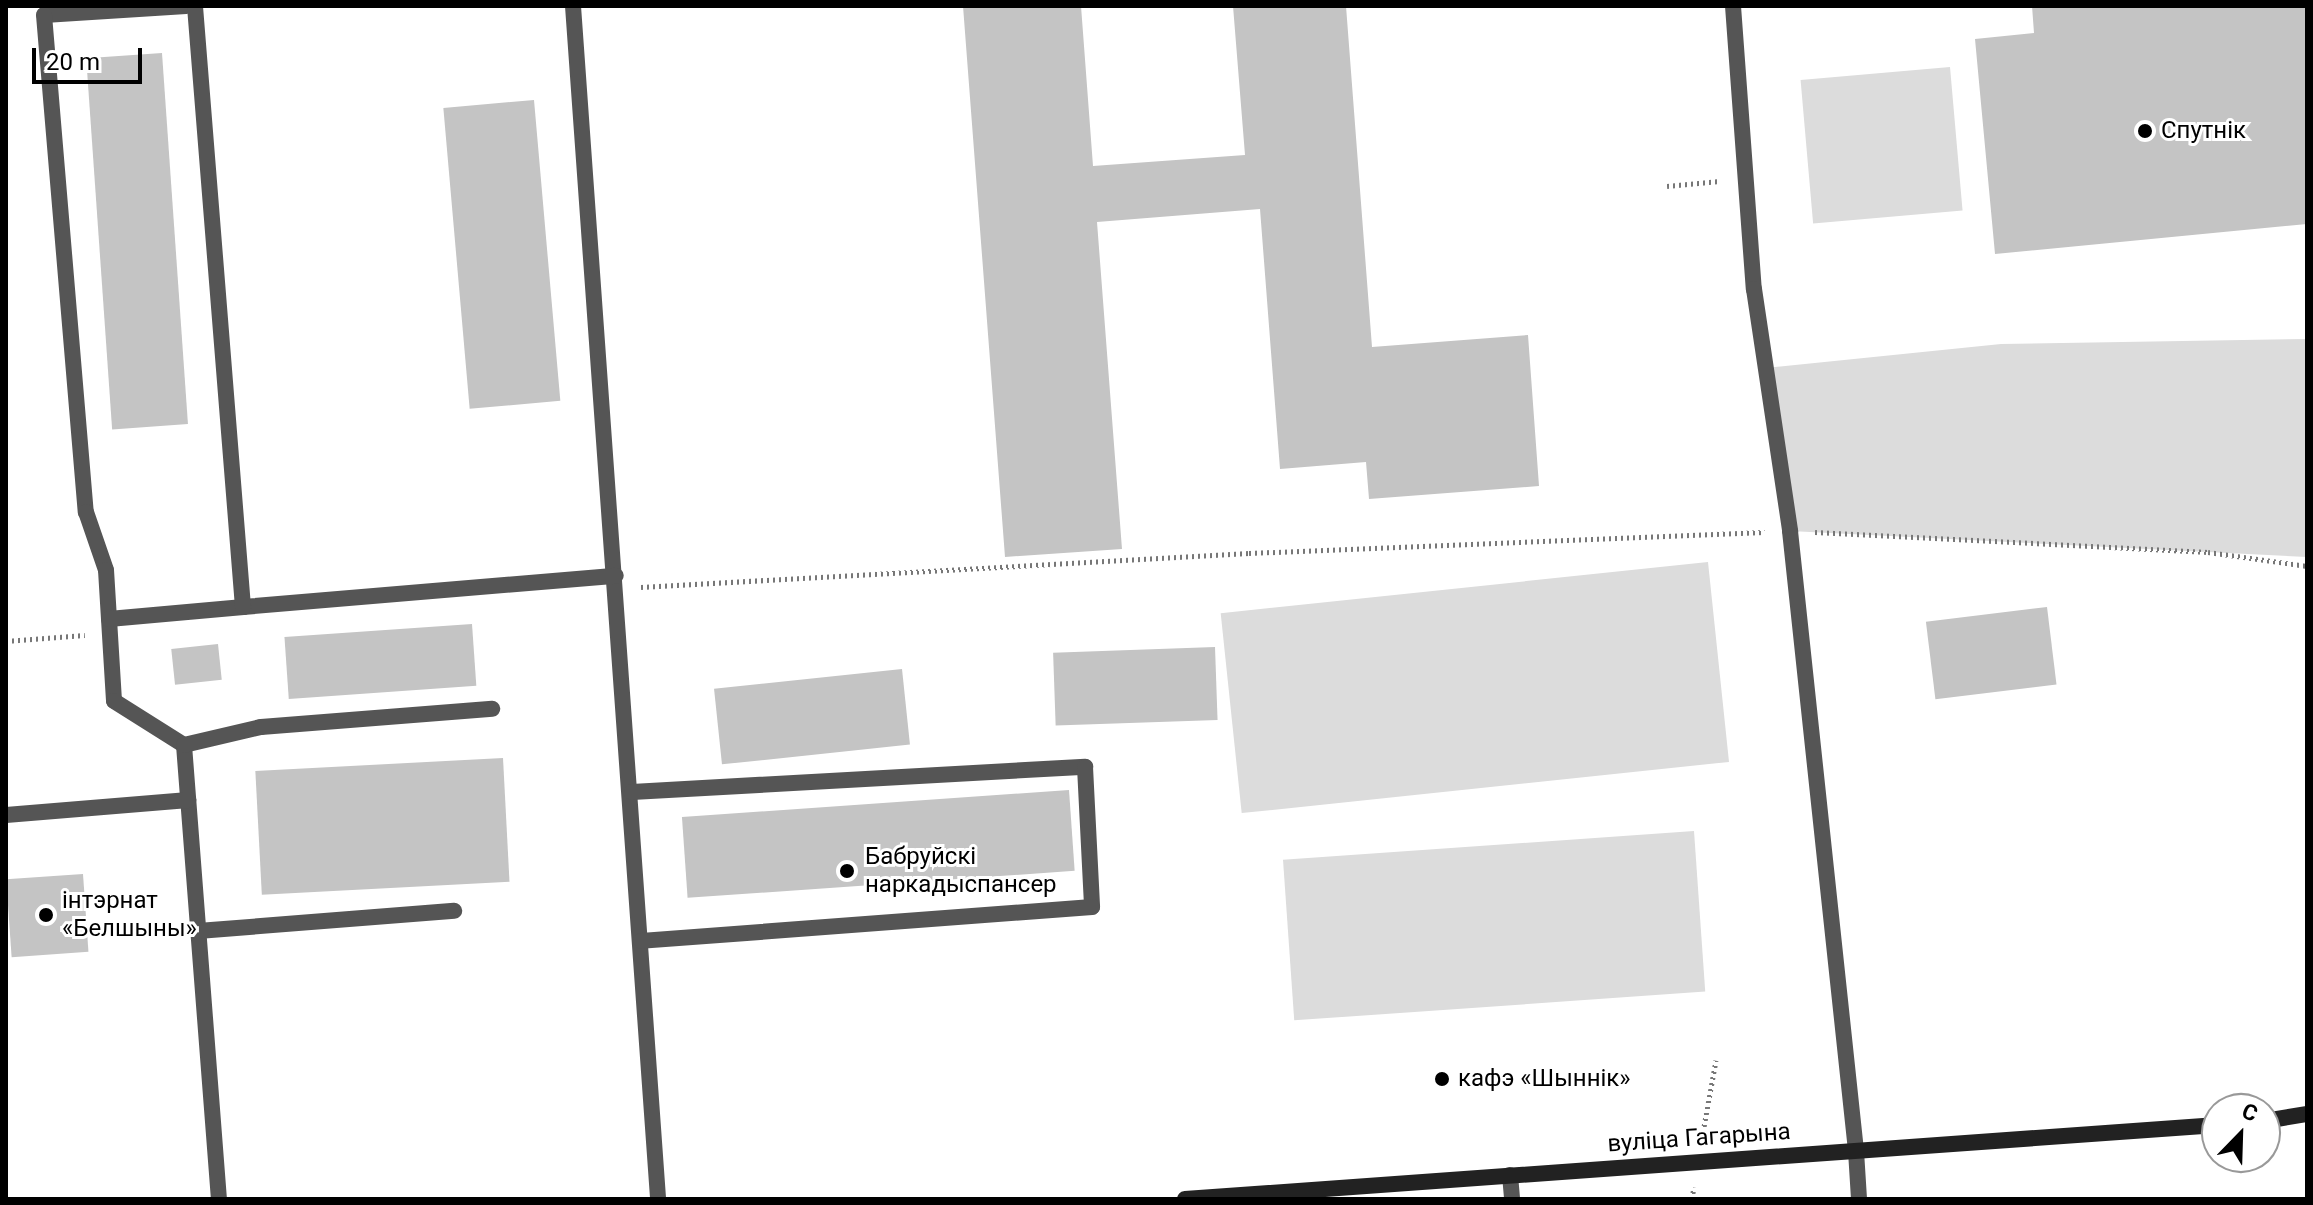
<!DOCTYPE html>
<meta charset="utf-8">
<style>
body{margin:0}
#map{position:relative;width:2313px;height:1205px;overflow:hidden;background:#fff;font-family:Roboto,sans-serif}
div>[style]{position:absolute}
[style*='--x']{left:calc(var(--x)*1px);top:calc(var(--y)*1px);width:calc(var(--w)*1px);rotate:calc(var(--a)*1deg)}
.green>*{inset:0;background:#dcdcdc;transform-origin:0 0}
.building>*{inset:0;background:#c4c4c4;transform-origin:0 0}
.path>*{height:5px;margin-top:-2.5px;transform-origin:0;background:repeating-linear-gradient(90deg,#777 0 2px,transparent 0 6px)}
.service>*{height:16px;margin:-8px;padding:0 8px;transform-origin:8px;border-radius:8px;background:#555}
.minor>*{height:16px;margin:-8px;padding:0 8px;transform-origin:8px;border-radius:8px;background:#555}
.tertiary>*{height:16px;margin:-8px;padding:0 8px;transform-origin:8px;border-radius:8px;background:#555}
.secondary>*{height:16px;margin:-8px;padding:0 8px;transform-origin:8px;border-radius:8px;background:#222}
.dots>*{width:22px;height:22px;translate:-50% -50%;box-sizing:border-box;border:4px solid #fff;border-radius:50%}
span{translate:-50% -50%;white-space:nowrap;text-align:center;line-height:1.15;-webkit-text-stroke:6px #fff;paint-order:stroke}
.poi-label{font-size:24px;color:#000}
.left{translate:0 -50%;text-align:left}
.street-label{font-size:24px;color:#000}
.frame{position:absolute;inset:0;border:8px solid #000;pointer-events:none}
.north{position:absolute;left:2201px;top:1093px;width:80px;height:80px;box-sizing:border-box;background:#fff;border:2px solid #999;border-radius:50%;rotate:23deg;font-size:22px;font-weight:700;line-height:32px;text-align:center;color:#000}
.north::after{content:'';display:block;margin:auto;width:28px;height:36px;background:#000;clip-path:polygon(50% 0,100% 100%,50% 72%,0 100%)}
.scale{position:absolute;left:32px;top:48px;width:110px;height:36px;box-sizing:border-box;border:4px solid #000;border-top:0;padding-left:10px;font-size:24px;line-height:28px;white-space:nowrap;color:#000;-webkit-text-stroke:6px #fff;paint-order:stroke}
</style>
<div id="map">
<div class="green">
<div style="left:1950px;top:67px;width:144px;height:150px;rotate:85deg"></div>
<div style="clip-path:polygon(2307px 339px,2307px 557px,1790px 531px,1765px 368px,2001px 344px)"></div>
<div style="left:1708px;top:562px;width:201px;height:490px;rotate:84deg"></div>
<div style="left:1694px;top:831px;width:161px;height:412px;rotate:86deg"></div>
</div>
<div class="building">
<div style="clip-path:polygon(963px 6px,1081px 6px,1093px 166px,1245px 155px,1233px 6px,1346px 6px,1372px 347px,1528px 335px,1539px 486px,1369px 499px,1366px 462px,1280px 469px,1260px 209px,1097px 222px,1122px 549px,1005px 557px)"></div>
<div style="clip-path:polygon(2032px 6px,2307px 6px,2307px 224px,1995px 254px,1975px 39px,2034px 33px)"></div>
<div style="left:162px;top:53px;width:372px;height:76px;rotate:86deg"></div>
<div style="left:534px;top:100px;width:302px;height:91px;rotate:85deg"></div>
<div style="left:2047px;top:607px;width:78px;height:122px;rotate:83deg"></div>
<div style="left:472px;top:624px;width:62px;height:188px;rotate:86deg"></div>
<div style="left:218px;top:644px;width:36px;height:47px;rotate:84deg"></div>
<div style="left:1215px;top:647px;width:73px;height:162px;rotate:88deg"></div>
<div style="left:902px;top:669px;width:76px;height:189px;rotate:84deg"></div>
<div style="left:503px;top:758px;width:124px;height:248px;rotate:87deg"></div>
<div style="left:1069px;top:790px;width:81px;height:388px;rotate:86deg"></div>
<div style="left:83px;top:874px;width:78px;height:77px;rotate:86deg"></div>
</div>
<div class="path">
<div style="--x:1667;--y:186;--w:53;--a:-5.4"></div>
<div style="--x:1815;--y:532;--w:394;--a:2.9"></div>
<div style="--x:2208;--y:552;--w:100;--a:8"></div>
<div style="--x:641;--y:587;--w:609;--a:-3.2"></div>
<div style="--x:1249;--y:553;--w:516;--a:-2.33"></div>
<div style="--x:6;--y:641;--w:79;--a:-4.3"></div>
<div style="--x:1702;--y:1138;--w:79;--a:-79.8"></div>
<div style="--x:1692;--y:1199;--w:12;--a:-81"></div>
</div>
<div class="service">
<div style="--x:186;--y:6;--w:142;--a:176.4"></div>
<div style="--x:44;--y:15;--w:499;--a:85.2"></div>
<div style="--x:86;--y:512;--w:61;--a:71"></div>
<div style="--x:106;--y:570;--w:131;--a:86.5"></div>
<div style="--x:114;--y:701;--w:83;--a:32.2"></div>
<div style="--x:184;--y:745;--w:455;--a:85.6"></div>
<div style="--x:573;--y:6;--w:1196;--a:85.92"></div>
<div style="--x:243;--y:607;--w:374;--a:-4.8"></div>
<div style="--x:109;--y:619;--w:135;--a:-5.1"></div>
<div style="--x:243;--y:607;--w:603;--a:-94.57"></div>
<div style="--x:184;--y:745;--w:79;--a:-13.2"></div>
<div style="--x:261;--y:727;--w:232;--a:-4.5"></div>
<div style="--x:632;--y:792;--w:454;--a:-3.2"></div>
<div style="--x:1085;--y:767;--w:140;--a:87.1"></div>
<div style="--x:1092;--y:907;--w:452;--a:175.7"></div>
<div style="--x:6;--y:815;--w:183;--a:-4.7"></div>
<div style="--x:198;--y:931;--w:257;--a:-4.5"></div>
<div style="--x:1510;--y:1175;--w:24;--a:85"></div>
</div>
<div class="minor">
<div style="--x:1733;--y:6;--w:284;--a:85.8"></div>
<div style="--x:1754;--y:289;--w:245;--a:81.5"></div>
<div style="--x:1790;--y:531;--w:624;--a:83.92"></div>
</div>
<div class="tertiary">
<div style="--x:1856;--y:1151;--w:48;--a:86.4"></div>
</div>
<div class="secondary">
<div style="--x:2265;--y:1121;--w:43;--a:-9.5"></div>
<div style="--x:1185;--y:1199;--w:1035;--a:-4.1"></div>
</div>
<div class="dots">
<div style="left:2145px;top:131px;background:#000"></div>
<div style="left:847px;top:871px;background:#000"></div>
<div style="left:46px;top:915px;background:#000"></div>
<div style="left:1442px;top:1079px;background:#000"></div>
</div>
<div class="poi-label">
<span class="left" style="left:2161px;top:131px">Спутнік</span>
<span class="left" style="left:865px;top:871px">Бабруйскі<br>наркадыспансер</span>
<span class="left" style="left:62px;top:915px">інтэрнат<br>«Белшыны»</span>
<span class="left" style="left:1458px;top:1079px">кафэ «Шыннік»</span>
</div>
<div class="street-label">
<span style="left:1699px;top:1138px;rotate:-4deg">вуліца Гагарына</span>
</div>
<div class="frame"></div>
<div class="north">С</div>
<div class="scale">20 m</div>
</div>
